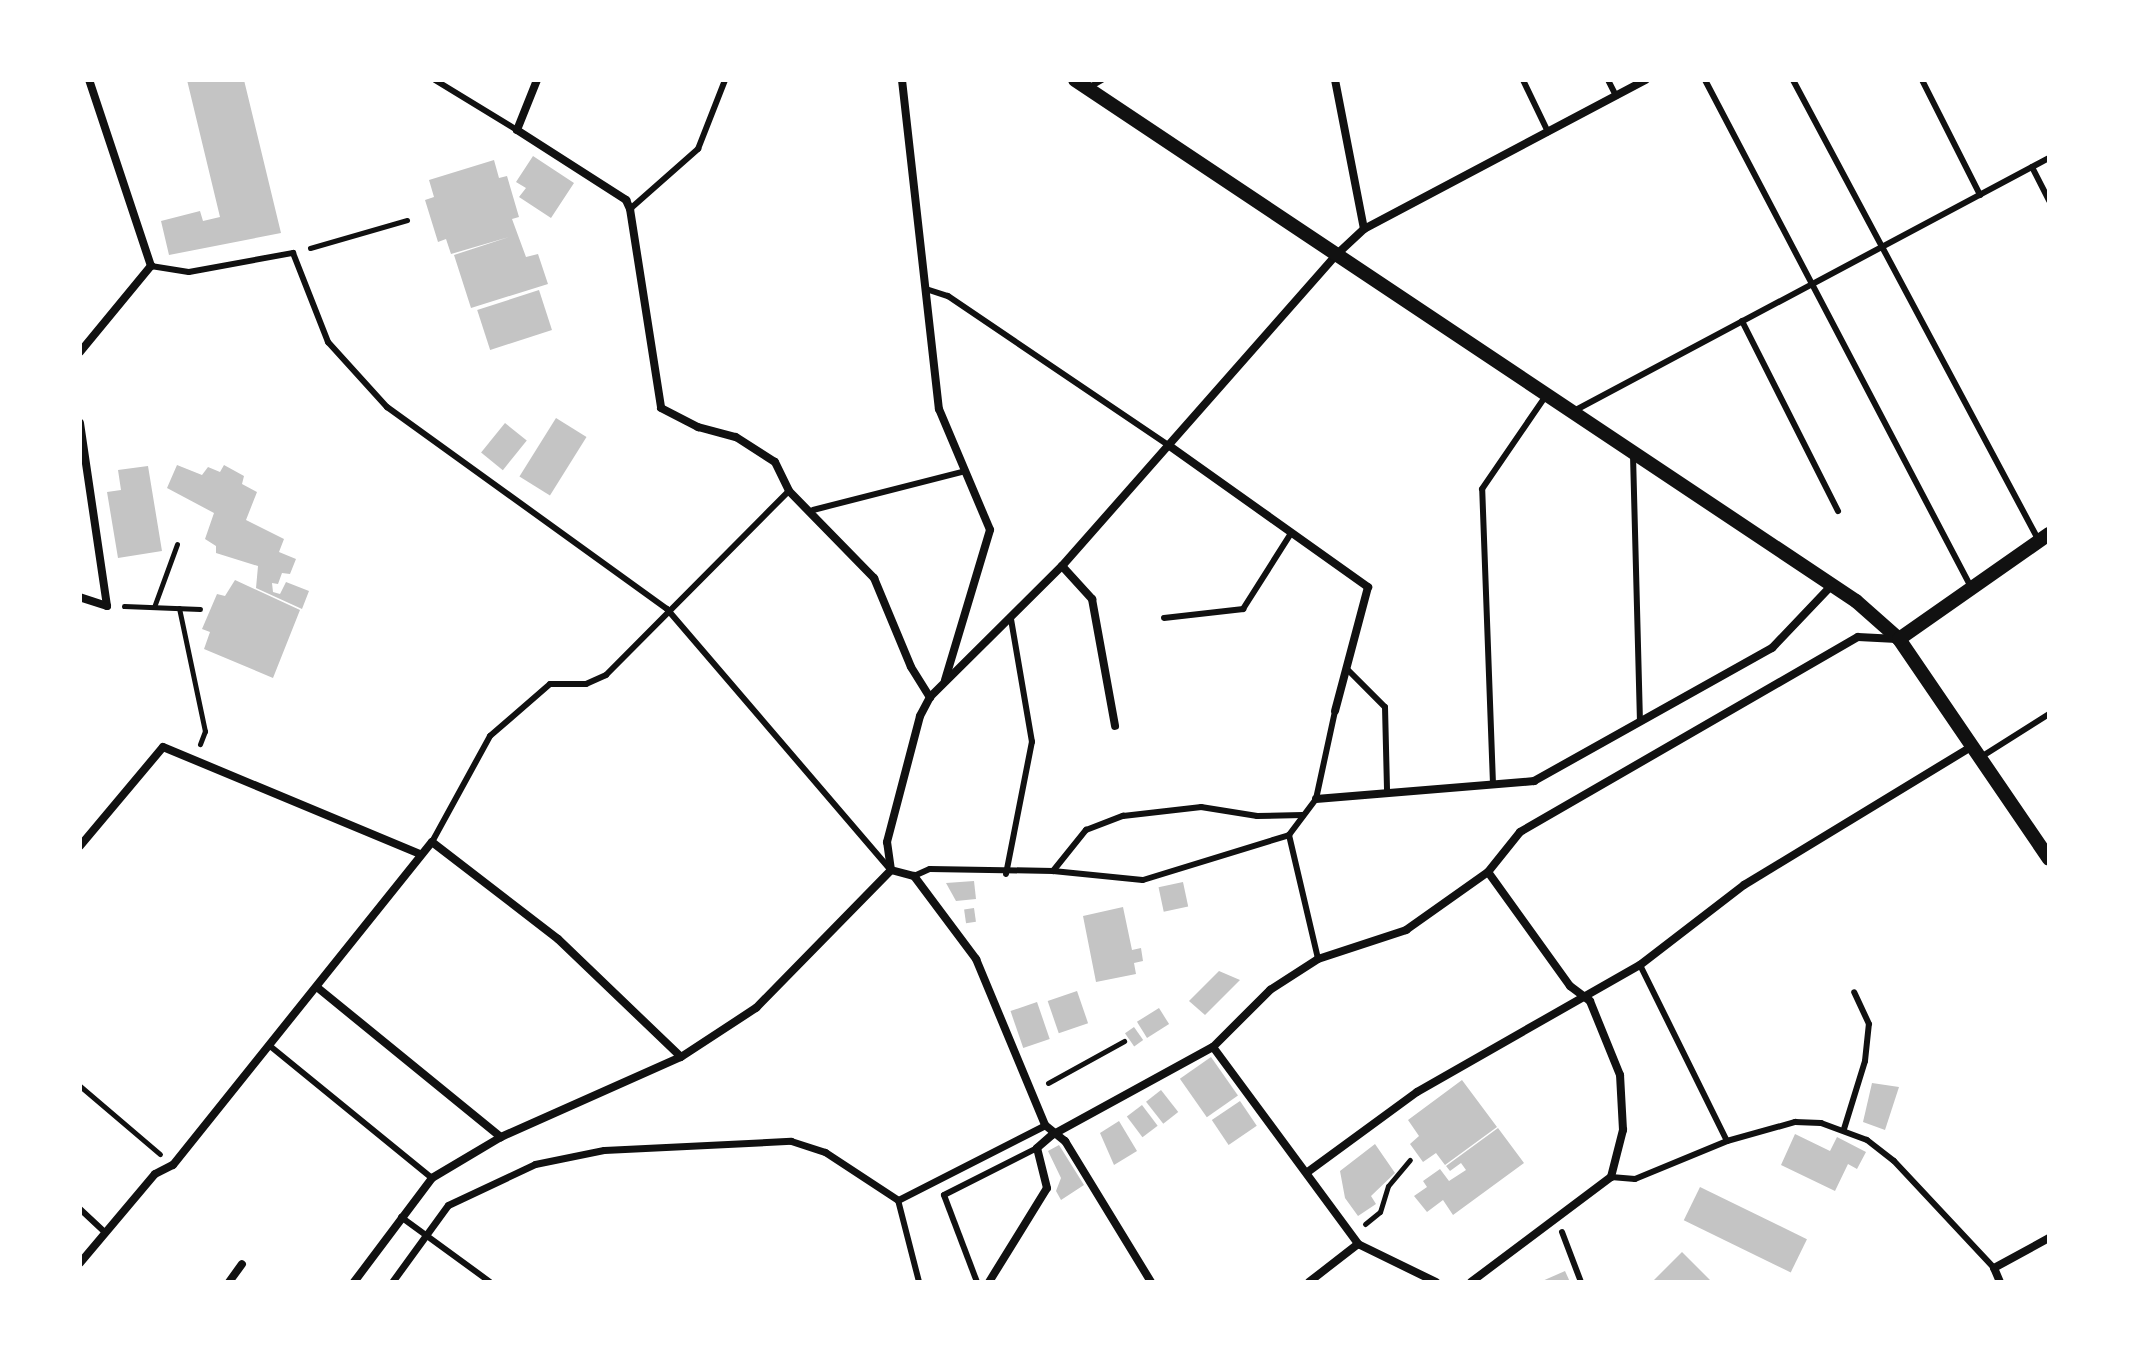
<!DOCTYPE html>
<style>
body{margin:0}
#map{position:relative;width:2129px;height:1362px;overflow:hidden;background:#fff;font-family:"Source Sans 3",sans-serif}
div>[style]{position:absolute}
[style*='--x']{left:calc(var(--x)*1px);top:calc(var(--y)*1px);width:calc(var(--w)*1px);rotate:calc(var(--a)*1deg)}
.building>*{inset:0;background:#c4c4c4;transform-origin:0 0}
.path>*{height:5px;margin:-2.5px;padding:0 2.5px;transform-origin:2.5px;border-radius:2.5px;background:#111}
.service>*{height:6px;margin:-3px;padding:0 3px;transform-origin:3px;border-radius:3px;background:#111}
.pedestrian>*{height:7px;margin:-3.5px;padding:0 3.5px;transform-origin:3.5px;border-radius:3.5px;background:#111}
.minor>*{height:8px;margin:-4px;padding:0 4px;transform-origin:4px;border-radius:4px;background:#111}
.tertiary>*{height:14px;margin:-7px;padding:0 7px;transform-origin:7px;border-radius:7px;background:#111}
span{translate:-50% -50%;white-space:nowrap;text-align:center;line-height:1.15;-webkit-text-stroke:8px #fff;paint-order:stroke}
.frame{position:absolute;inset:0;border:82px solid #fff;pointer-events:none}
</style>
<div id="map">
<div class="building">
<div style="clip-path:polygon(187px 80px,244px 80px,281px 233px,169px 255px,161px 221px,200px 211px,203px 221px,220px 217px)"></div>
<div style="clip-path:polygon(533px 156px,574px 183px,551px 218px,519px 197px,526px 188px,516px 182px)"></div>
<div style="clip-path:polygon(494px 160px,499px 178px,507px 176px,519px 217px,512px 219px,526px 257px,538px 254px,548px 284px,471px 308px,454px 255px,509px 237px,451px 254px,446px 239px,438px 242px,425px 200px,434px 197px,429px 180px)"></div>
<div style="left:539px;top:290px;width:42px;height:65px;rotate:72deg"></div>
<div style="left:556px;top:418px;width:36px;height:69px;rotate:32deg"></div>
<div style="left:505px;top:423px;width:28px;height:38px;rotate:39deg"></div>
<div style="clip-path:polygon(177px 465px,202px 475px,208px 467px,220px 472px,224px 465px,244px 476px,242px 484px,257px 492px,246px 520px,284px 539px,279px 552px,296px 559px,290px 574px,282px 573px,278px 584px,272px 583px,273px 592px,280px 594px,286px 582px,309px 591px,302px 609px,256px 588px,258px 566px,216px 553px,216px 546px,205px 539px,214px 513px,167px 488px)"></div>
<div style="clip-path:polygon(148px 466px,162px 551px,118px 558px,107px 492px,121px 490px,118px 470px)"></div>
<div style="clip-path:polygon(235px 580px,300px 610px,273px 678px,204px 649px,210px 632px,202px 629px,217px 594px,225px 596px)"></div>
<div style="clip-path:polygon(974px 881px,976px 899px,956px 901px,946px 883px)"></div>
<div style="left:1183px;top:882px;width:25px;height:25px;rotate:78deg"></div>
<div style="clip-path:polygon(1123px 907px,1132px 950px,1141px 948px,1143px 961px,1134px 963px,1136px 974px,1096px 982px,1083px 916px)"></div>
<div style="left:974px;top:908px;width:14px;height:10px;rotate:82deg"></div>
<div style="clip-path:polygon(1219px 971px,1240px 980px,1205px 1015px,1189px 1001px)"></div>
<div style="left:1077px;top:991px;width:34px;height:31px;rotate:71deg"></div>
<div style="left:1037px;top:1002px;width:39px;height:28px;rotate:71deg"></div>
<div style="left:1159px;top:1008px;width:19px;height:26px;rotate:58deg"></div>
<div style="left:1134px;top:1027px;width:16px;height:11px;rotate:55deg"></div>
<div style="left:1211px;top:1057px;width:47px;height:38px;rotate:55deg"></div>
<div style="clip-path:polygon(1462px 1080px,1497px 1127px,1445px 1165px,1436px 1153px,1423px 1162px,1410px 1144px,1419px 1136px,1408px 1120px)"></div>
<div style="clip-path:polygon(1872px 1083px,1899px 1087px,1885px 1130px,1863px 1122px)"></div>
<div style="left:1161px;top:1090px;width:28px;height:19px;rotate:52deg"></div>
<div style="left:1240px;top:1101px;width:30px;height:34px;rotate:56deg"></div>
<div style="left:1142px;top:1105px;width:26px;height:19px;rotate:53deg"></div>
<div style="clip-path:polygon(1119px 1121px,1137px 1151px,1114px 1165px,1100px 1133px)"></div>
<div style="clip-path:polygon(1498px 1128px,1524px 1163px,1453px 1215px,1443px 1200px,1427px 1212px,1414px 1196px,1427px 1187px,1423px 1181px,1440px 1169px,1449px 1181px,1466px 1170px,1461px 1163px,1450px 1171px,1446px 1166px)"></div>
<div style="clip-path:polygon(1795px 1134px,1830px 1151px,1837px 1137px,1866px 1152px,1857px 1169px,1848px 1164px,1835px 1191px,1781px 1165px)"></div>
<div style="clip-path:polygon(1375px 1144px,1395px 1173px,1371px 1196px,1376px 1204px,1358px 1216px,1345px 1198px,1340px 1171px)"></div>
<div style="clip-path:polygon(1059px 1145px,1084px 1185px,1061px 1200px,1056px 1191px,1061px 1178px,1048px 1151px)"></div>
<div style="left:1700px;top:1187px;width:119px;height:37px;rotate:26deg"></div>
<div style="clip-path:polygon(1682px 1252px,1712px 1282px,1652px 1282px)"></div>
<div style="clip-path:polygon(1565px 1271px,1570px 1282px,1540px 1282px)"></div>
</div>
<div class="path">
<div style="--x:310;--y:248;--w:101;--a:-16.1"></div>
<div style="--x:124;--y:606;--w:76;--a:2.3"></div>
<div style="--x:154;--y:607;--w:67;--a:-69.9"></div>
<div style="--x:179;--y:608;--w:126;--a:78.1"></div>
<div style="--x:205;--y:731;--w:14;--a:111"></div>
<div style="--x:1048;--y:1083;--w:87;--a:-28.9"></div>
<div style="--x:80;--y:1086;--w:105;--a:40.4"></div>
<div style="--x:1365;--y:1224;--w:19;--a:-39"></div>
<div style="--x:1380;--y:1212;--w:27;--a:-73"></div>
<div style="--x:1388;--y:1186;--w:34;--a:-50"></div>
</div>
<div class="service">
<div style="--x:435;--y:80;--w:96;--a:31.4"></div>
<div style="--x:1523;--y:80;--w:58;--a:64.3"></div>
<div style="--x:1608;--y:80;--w:18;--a:63"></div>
<div style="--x:1705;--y:80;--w:573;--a:62.32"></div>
<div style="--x:1793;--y:80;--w:520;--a:61.91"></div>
<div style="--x:1922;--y:80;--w:129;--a:63.2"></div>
<div style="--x:1088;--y:88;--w:16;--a:-30"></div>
<div style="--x:2032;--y:167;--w:38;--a:63"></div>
<div style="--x:630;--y:209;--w:91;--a:-41.4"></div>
<div style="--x:698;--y:149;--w:74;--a:-68.6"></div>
<div style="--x:151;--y:266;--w:38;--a:9"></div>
<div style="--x:189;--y:272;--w:106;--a:-10.4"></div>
<div style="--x:293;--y:253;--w:96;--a:68.5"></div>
<div style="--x:328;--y:342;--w:88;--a:47.8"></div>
<div style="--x:387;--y:407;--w:345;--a:35.8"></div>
<div style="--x:667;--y:609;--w:344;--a:49.4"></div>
<div style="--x:926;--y:289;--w:23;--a:18"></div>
<div style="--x:948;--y:296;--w:269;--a:34.1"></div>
<div style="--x:1742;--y:321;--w:213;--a:63.2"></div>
<div style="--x:1572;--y:412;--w:540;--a:-28.04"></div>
<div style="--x:1633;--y:455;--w:267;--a:88.5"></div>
<div style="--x:813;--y:510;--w:154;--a:-14.3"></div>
<div style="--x:1164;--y:618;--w:80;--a:-6.5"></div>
<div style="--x:1243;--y:609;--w:88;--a:-57.6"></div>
<div style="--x:1348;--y:670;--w:52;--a:45"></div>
<div style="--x:1385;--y:707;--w:83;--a:88.6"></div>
<div style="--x:1981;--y:757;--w:80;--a:-32.3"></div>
<div style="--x:1493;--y:784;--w:295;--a:-92.1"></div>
<div style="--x:1482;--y:489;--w:112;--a:-55.6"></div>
<div style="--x:1289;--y:835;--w:127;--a:76.8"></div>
<div style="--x:432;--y:842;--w:121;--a:-61.3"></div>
<div style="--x:490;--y:736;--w:79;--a:-40.9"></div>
<div style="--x:550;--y:684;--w:36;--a:0"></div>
<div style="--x:586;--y:684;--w:22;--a:-24"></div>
<div style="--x:606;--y:675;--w:260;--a:-45.2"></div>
<div style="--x:1053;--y:871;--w:53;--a:-51.2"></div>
<div style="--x:1086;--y:830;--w:40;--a:-21"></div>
<div style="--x:1123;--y:816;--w:79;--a:-6.6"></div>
<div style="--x:1201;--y:807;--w:57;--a:9.1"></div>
<div style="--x:1257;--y:816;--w:46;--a:-1.2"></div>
<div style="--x:1006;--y:874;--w:135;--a:-78.9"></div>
<div style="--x:1032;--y:742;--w:125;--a:-99.7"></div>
<div style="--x:914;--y:876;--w:17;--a:-24"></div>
<div style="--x:930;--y:869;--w:123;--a:0.9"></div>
<div style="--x:1053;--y:871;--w:90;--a:5.7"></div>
<div style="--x:1143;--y:880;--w:153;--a:-17.1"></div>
<div style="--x:1289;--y:835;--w:45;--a:-53.1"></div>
<div style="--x:1316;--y:799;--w:90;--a:-77.8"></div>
<div style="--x:1640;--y:965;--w:196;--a:63.7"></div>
<div style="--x:270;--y:1046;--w:209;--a:39.2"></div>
<div style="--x:1844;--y:1129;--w:71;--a:-72.8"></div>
<div style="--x:1865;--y:1061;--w:37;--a:-84"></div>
<div style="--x:1869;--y:1024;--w:35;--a:-115"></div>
<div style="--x:1611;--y:1177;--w:24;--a:5"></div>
<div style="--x:1635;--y:1179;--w:100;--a:-22.4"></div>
<div style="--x:1727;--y:1141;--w:71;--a:-15.6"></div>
<div style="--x:1795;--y:1122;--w:26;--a:2"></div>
<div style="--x:1821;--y:1123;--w:49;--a:20.3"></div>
<div style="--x:1867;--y:1140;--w:34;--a:38"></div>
<div style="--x:1894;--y:1161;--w:146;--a:46.9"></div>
<div style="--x:898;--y:1200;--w:85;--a:75.6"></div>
<div style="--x:80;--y:1209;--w:34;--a:43"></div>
<div style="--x:401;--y:1217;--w:110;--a:36.1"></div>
<div style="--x:1562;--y:1232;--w:53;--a:69.2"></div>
<div style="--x:977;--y:1282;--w:93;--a:-110.8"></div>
<div style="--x:944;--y:1195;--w:104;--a:-26.8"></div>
</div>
<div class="pedestrian">
<div style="--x:392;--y:1282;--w:95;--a:-54"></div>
<div style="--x:448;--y:1205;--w:96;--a:-25.2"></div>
<div style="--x:535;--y:1164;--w:70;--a:-11.5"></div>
<div style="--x:604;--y:1150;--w:187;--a:-2.8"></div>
<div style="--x:791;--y:1141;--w:36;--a:18"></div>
<div style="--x:825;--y:1152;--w:87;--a:33.3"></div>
<div style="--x:898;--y:1200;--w:165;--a:-27"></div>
</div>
<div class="minor">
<div style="--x:537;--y:80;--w:54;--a:111.8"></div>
<div style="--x:517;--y:130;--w:130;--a:32.7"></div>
<div style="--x:626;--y:200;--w:10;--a:66"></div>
<div style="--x:630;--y:209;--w:201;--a:81.1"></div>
<div style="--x:661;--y:408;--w:42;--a:27.2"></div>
<div style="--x:698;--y:427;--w:39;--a:15"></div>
<div style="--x:736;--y:437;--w:46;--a:32.7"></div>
<div style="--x:775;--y:462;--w:32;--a:64"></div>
<div style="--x:789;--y:491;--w:122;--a:45.7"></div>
<div style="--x:874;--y:578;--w:96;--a:67.4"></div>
<div style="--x:911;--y:667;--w:36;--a:58"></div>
<div style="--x:902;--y:80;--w:331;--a:83.6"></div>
<div style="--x:939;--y:409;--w:131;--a:67.1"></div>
<div style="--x:990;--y:530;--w:157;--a:106.7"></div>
<div style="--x:1364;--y:229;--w:319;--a:-27.9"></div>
<div style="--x:80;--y:352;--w:112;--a:-50.5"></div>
<div style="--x:151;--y:266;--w:196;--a:-108.4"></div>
<div style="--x:80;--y:423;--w:185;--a:81.6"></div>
<div style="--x:107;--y:606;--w:28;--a:-162"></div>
<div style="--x:1171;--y:447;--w:242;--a:35.4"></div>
<div style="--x:1368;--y:587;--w:128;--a:104.9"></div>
<div style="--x:1062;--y:566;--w:45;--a:47.7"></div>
<div style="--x:1092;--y:599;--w:129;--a:79.7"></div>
<div style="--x:1316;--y:799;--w:219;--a:-4.7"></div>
<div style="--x:1534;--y:781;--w:273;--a:-29.2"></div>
<div style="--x:1772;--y:648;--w:87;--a:-46.4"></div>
<div style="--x:80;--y:846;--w:129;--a:-50"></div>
<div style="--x:163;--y:747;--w:278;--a:22.6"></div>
<div style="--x:891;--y:870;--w:28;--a:-98"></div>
<div style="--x:887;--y:842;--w:130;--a:-75.3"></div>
<div style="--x:920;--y:716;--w:21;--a:-62"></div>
<div style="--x:930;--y:697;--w:186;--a:-44.8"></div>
<div style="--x:1062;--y:566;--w:412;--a:-48.6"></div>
<div style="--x:1334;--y:257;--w:41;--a:-43"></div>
<div style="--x:1364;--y:229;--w:152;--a:-101"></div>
<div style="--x:318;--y:988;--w:236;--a:39.2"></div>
<div style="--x:1213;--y:1047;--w:245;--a:53.6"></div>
<div style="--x:1358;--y:1244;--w:87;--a:26"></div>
<div style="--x:1309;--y:1171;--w:134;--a:-36.2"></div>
<div style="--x:1417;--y:1092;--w:257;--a:-29.7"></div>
<div style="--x:1640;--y:965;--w:131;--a:-37.6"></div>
<div style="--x:1744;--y:885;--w:263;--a:-31.3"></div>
<div style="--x:80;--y:1263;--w:116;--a:-49.9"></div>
<div style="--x:155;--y:1174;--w:20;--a:-27"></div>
<div style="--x:173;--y:1165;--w:414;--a:-51.3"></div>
<div style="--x:432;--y:842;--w:159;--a:37.6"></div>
<div style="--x:558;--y:939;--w:170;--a:43.8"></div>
<div style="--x:229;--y:1282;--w:22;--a:-54"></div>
<div style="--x:354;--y:1282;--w:130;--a:-53.1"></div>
<div style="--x:432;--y:1178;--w:80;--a:-30.7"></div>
<div style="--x:501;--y:1137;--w:197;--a:-24"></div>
<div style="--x:681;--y:1057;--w:90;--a:-33.2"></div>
<div style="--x:756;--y:1008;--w:193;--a:-45.6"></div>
<div style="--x:891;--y:870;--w:24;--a:15"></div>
<div style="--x:914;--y:876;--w:104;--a:53.2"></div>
<div style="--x:976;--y:959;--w:180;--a:67.4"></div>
<div style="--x:1045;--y:1125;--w:26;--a:39"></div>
<div style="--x:1065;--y:1141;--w:165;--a:58.6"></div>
<div style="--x:989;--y:1282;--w:110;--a:-58.3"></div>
<div style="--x:1047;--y:1188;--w:41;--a:-104"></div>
<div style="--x:1037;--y:1148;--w:20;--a:-41"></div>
<div style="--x:1052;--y:1135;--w:183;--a:-28.7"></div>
<div style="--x:1213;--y:1047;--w:81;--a:-45"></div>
<div style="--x:1270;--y:990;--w:57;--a:-32.9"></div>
<div style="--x:1318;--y:959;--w:93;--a:-18.2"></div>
<div style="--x:1406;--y:930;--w:100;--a:-35.3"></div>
<div style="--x:1488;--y:872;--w:51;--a:-51.3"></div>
<div style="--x:1520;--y:832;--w:390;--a:-30"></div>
<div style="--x:1858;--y:637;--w:39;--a:3"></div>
<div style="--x:1309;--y:1282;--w:62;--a:-37.8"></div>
<div style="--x:1471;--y:1282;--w:175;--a:-36.9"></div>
<div style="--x:1611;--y:1177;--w:49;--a:-75.7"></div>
<div style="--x:1623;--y:1130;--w:55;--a:-93.1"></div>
<div style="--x:1620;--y:1075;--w:80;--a:-112.1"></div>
<div style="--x:1590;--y:1001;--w:25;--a:-143"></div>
<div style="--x:1570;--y:986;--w:140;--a:-125.7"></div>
<div style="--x:2000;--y:1282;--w:15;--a:-113"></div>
<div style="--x:1994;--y:1268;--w:63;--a:-28.6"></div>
</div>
<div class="tertiary">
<div style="--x:1075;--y:80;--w:939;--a:33.71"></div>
<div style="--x:1856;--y:601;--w:57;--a:41.5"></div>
<div style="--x:1899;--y:639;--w:266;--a:55.7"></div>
<div style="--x:1899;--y:639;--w:183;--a:-35"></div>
</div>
<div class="frame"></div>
</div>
